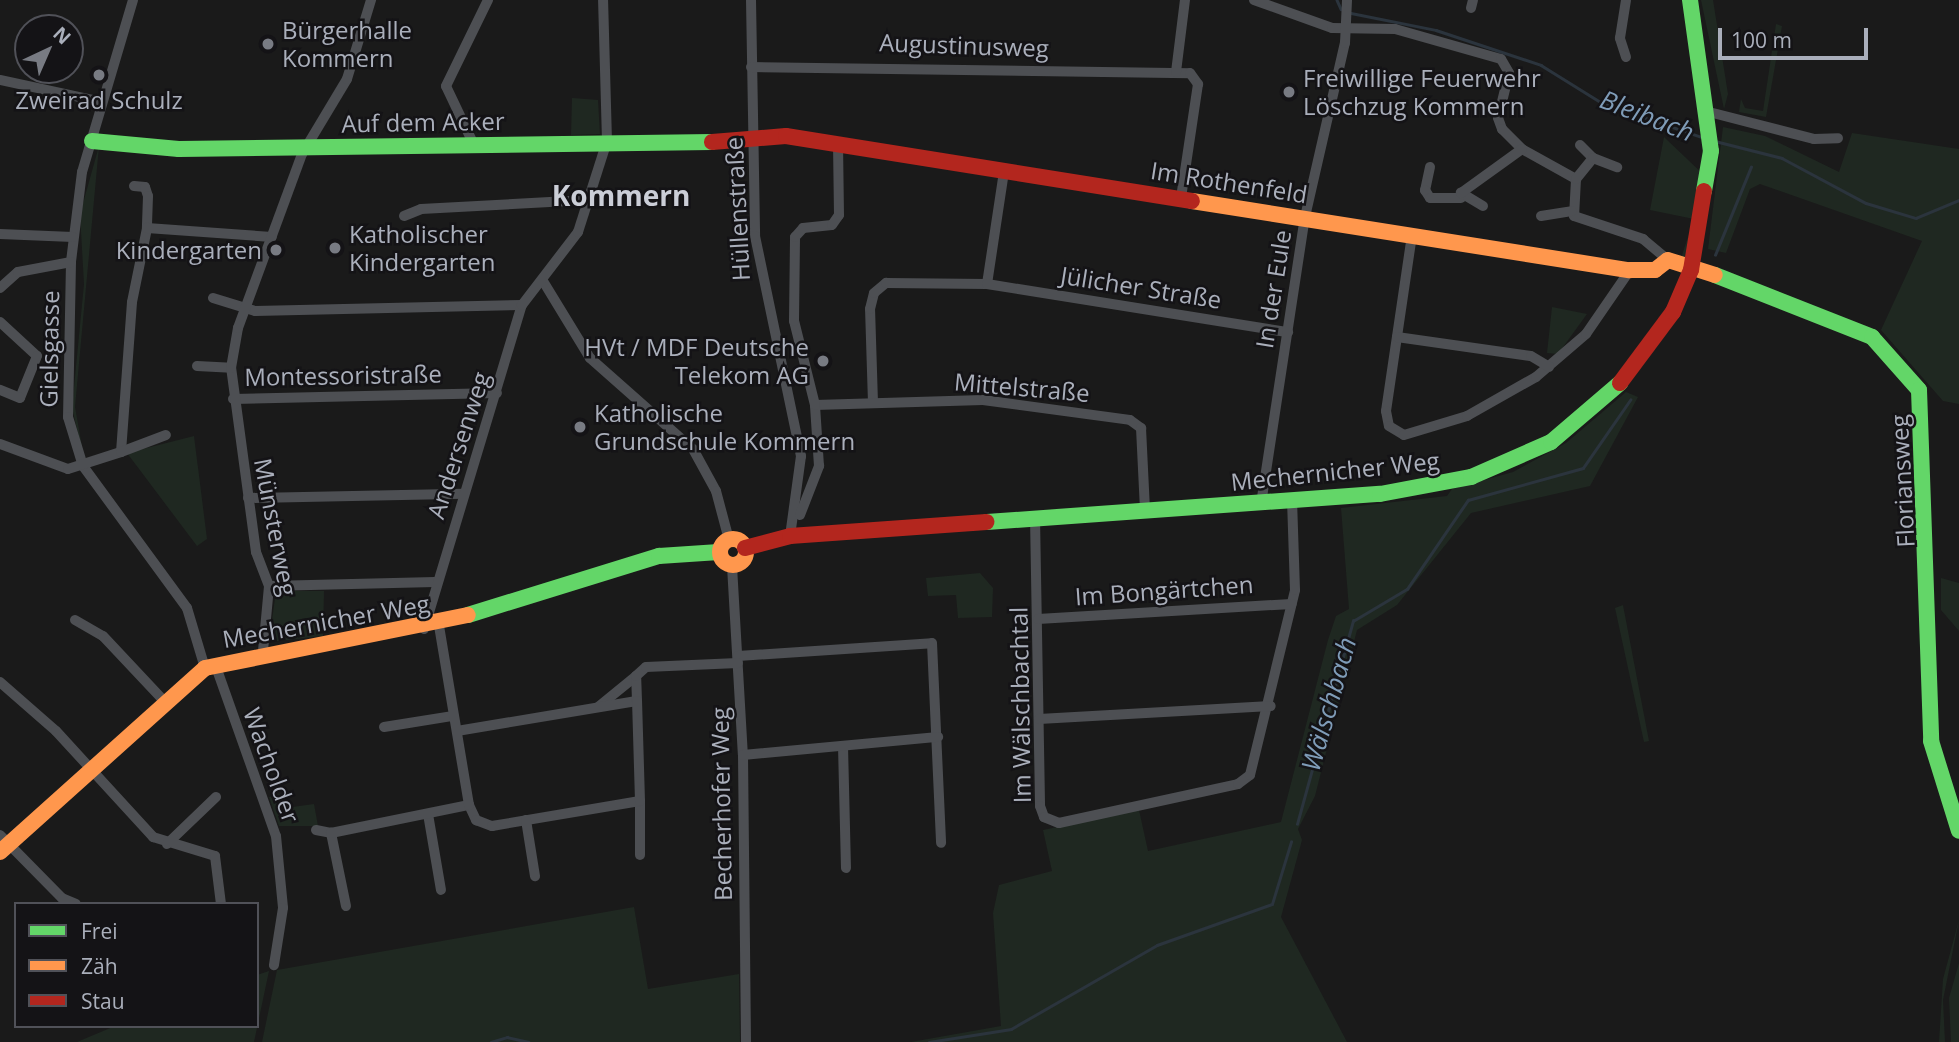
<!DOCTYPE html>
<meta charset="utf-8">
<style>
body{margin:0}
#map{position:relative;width:1959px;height:1042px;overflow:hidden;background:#1a1a1a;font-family:"Open Sans",sans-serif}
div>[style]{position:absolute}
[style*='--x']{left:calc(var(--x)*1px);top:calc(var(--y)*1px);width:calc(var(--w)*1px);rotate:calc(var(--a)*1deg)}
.green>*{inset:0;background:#1f2821}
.stream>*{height:2.5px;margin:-1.25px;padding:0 1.25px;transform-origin:1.25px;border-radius:1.25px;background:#2b343d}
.street>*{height:10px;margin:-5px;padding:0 5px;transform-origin:5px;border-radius:5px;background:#4d4f53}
.fast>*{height:16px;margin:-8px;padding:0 8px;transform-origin:8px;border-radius:8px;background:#63d668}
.slow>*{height:16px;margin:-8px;padding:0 8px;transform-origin:8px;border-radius:8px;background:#ff974d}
.slow>.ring{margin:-8px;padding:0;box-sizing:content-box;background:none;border:16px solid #ff974d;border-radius:50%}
.jam>*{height:16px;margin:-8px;padding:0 8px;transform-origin:8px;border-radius:8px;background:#b3261e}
.dots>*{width:19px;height:19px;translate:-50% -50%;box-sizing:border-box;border:4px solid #141316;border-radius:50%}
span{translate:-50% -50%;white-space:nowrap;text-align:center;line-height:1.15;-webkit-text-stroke:5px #141316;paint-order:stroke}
.poi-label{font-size:24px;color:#aaafbb}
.left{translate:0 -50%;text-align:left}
.right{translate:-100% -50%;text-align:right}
.street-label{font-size:24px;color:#aaafbb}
.water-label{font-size:26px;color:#7f9cb8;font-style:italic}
.quarter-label{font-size:28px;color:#cbced7;font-weight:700}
.legend{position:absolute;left:14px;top:902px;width:245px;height:126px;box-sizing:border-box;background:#141316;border:2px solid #505158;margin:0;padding:9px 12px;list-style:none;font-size:21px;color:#aaafbb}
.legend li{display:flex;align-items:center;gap:14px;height:35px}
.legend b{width:35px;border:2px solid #505158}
.north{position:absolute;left:14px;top:14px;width:70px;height:70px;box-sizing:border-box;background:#141316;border:2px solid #505158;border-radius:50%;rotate:44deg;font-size:19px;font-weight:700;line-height:28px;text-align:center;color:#aaafbb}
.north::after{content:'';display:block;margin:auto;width:24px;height:32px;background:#787b83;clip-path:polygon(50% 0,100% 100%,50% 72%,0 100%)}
.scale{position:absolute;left:1718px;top:28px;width:150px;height:32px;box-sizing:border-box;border:4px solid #aaafbb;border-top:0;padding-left:9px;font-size:21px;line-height:24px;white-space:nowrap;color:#aaafbb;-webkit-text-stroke:5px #141316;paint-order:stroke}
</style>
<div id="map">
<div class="green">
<div style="clip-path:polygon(1701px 0,1713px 0,1728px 94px,1724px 109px)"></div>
<div style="clip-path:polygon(1776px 24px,1782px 26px,1766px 117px,1739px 112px,1741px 99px,1745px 108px,1763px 111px)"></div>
<div style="clip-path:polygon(572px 98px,598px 100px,600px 134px,571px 135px)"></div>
<div style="clip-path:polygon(1723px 127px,1765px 136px,1839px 172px,1852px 133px,1959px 149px,1959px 404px,1943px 401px,1881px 330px,1922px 241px,1760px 184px,1750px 189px,1726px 253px,1708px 249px)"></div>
<div style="clip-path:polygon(1664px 137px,1706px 177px,1687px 257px,1681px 258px,1694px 219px,1650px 210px)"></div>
<div style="clip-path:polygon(99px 146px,75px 407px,84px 458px,72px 408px,84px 284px,80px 214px)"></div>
<div style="clip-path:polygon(1552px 307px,1587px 314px,1558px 354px,1547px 353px)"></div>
<div style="clip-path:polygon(1626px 392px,1638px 397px,1590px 486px,1471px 513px,1397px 605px,1357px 630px,1315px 796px,1298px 829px,1302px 840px,1281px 917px,1347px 1042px,911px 1042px,1001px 1026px,993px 913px,999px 885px,1052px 871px,1043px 830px,1139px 810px,1148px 851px,1281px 822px,1328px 640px,1336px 616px,1349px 609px,1341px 508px,1447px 496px,1452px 489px,1513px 472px,1566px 443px)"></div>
<div style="clip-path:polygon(194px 436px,207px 539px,197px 546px,127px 453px)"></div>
<div style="clip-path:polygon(980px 573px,993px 588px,992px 617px,958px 618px,956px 595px,928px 596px,926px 578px)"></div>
<div style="clip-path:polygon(1941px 578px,1959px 583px,1959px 631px,1941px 610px)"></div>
<div style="clip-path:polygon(276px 591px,324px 591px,323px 636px,269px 642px)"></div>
<div style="clip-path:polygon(1623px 605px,1649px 741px,1644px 742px,1615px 608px)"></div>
<div style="clip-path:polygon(280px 794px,285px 808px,314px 804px,318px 826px,279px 826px,269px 797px)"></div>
<div style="clip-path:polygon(634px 907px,648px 989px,739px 974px,740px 1042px,262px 1042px,277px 970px)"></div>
<div style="clip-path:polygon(1959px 920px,1943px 1000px,1945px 1042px,1939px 1042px,1943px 979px)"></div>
<div style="clip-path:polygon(1959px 963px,1959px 1042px,1951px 1042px,1949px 998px)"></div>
<div style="clip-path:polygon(269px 971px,254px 1042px,77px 1042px,115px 1026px,257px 1026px,257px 975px)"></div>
</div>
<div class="stream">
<div style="--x:1337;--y:0;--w:10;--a:66"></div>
<div style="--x:1351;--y:13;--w:87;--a:11.3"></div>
<div style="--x:1436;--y:30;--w:111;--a:18.4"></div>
<div style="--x:1541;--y:65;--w:72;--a:31.9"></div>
<div style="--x:1602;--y:103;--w:106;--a:18.8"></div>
<div style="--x:1715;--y:141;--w:69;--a:14.2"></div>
<div style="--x:1782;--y:158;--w:95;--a:28.2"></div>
<div style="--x:1866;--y:203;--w:52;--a:16.7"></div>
<div style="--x:1916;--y:218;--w:47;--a:-22.7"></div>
<div style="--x:1715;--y:255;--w:95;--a:-67.8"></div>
<div style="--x:1297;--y:824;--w:211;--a:-74.6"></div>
<div style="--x:1353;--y:621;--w:63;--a:-30.7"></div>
<div style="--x:1407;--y:589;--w:108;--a:-55.6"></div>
<div style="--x:1468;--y:500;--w:119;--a:-15.5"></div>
<div style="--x:1583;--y:468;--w:83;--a:-55.3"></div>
<div style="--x:491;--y:1042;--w:17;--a:-17"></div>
<div style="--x:507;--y:1037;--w:22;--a:13"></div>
<div style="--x:929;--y:1042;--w:83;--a:-9"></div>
<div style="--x:1011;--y:1029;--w:168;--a:-29.9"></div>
<div style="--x:1157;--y:945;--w:122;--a:-19.6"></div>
<div style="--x:1272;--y:904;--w:65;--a:-73"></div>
</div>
<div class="street">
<div style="--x:133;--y:0;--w:179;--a:106.5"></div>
<div style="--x:82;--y:172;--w:91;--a:97"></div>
<div style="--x:71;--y:262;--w:155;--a:91.1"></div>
<div style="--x:68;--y:417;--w:51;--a:73"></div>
<div style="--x:83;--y:466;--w:176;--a:53.8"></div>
<div style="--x:187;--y:608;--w:63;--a:73.3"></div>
<div style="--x:751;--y:0;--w:236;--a:89"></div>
<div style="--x:755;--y:236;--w:225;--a:78.2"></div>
<div style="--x:801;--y:456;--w:81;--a:97.8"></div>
<div style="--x:1254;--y:0;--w:83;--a:19.7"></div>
<div style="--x:1332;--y:28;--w:63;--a:0.9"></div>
<div style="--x:1395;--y:29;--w:110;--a:15.8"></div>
<div style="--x:1501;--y:59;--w:16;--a:60"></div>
<div style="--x:1509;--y:73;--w:46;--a:103.7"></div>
<div style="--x:1498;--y:118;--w:12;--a:70"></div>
<div style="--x:1502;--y:129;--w:28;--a:45"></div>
<div style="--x:1522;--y:149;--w:62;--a:29.1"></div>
<div style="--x:1576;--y:179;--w:37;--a:93"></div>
<div style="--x:1574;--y:216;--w:73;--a:18.4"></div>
<div style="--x:1643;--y:239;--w:33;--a:40"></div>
<div style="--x:1471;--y:8;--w:8;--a:-76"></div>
<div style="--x:1626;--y:57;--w:20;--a:-108"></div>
<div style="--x:1620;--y:38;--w:38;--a:-81"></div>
<div style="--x:751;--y:67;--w:439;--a:0.8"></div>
<div style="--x:1190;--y:73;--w:14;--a:54"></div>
<div style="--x:1198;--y:84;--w:115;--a:98.5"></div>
<div style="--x:1176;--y:72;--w:73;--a:-82.9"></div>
<div style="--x:0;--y:80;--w:104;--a:12.2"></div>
<div style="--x:1709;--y:112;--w:108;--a:14.4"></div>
<div style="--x:1814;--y:139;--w:24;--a:-2"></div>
<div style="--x:474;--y:145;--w:65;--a:-115.4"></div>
<div style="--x:446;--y:86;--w:96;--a:-64"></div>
<div style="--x:1580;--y:145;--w:18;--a:45"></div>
<div style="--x:1430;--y:167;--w:24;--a:102"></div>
<div style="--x:1425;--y:190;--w:9;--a:58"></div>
<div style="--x:1430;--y:198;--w:31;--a:0"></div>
<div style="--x:1576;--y:179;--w:27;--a:-51"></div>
<div style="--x:1593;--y:158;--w:26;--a:21"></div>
<div style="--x:134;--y:186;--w:11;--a:5"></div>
<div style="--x:145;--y:187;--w:9;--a:72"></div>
<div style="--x:148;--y:196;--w:32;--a:92"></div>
<div style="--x:1483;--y:206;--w:26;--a:-149"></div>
<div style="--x:1461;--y:193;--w:75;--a:-35.8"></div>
<div style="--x:404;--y:216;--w:18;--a:-22"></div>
<div style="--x:421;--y:209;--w:166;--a:-3.1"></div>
<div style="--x:1541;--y:216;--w:31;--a:-9"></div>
<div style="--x:0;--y:234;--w:73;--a:2.4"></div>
<div style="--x:1412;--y:235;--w:178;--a:98.4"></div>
<div style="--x:1386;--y:411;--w:15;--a:79"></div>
<div style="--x:1389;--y:426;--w:17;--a:31"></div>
<div style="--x:1404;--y:435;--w:66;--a:-16.8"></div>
<div style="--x:1467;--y:416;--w:79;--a:-29.5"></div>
<div style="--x:1536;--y:377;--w:66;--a:-40.7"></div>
<div style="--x:1586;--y:334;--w:78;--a:-55.5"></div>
<div style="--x:543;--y:281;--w:90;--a:58.6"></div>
<div style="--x:590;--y:358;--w:137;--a:41.5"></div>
<div style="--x:693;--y:449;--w:48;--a:61.3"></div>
<div style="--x:716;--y:491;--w:51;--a:75.1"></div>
<div style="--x:987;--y:284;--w:113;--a:-81.4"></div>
<div style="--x:0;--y:288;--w:24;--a:-42"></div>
<div style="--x:18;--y:272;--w:54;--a:-10.7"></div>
<div style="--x:213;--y:298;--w:44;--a:17.2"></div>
<div style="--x:255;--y:311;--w:267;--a:-1.3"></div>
<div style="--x:0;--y:322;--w:50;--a:42.6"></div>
<div style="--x:37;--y:356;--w:45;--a:112"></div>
<div style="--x:20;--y:398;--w:22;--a:-158"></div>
<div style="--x:1397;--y:337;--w:135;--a:8.1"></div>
<div style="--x:1531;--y:356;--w:21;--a:31"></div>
<div style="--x:197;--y:366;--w:34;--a:3"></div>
<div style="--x:233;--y:399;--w:264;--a:-1.3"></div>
<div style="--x:873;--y:403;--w:94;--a:-91.8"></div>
<div style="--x:870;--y:309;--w:16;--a:-76"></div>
<div style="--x:874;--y:293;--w:16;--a:-40"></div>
<div style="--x:886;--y:283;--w:101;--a:0.6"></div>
<div style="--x:987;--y:284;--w:305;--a:9.1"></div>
<div style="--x:815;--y:405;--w:168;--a:-1.7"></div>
<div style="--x:983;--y:400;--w:148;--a:7.7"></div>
<div style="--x:1130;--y:420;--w:14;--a:36"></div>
<div style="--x:1141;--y:428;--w:81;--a:87.2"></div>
<div style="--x:0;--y:444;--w:72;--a:20.2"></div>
<div style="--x:68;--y:469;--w:56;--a:-17.8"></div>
<div style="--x:121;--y:452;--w:150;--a:-85.8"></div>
<div style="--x:132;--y:302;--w:76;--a:-78.5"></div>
<div style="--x:147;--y:228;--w:125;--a:4.1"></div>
<div style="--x:121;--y:452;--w:48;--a:-20.7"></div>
<div style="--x:248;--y:498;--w:216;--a:-1.1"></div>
<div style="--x:1261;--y:504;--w:290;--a:-81.3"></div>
<div style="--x:1305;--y:217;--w:179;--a:-77.1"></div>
<div style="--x:1345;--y:43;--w:43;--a:-87.3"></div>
<div style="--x:800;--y:515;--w:53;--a:-68.8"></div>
<div style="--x:819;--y:466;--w:61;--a:-93.8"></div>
<div style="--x:815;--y:405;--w:87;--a:-104"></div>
<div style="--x:794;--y:321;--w:84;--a:-89.3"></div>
<div style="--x:795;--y:237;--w:12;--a:-48"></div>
<div style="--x:803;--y:228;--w:29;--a:-6"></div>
<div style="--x:832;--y:225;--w:12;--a:-55"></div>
<div style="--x:839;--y:215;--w:71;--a:-90.8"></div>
<div style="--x:1035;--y:517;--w:289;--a:89"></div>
<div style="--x:1040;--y:806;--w:12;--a:70"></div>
<div style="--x:1044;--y:817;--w:16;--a:22"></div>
<div style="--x:1059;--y:823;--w:183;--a:-12.3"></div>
<div style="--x:1238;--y:784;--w:15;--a:-37"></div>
<div style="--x:1250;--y:775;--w:190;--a:-76.3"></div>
<div style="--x:1295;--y:590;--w:89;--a:-91.9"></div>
<div style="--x:732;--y:566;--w:189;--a:86.7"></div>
<div style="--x:743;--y:755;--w:287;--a:89.4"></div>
<div style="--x:269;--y:586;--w:166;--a:-1.4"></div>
<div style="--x:1038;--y:619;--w:254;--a:-3.4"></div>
<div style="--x:75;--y:620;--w:32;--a:30"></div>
<div style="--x:103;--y:636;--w:89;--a:46.8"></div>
<div style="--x:424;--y:629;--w:338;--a:-73.2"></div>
<div style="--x:522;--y:305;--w:92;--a:-52.5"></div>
<div style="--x:578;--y:232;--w:96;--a:-72.3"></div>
<div style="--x:607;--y:141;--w:141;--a:-91.6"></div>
<div style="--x:263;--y:651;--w:65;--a:-84.7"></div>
<div style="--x:269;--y:586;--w:36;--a:-111"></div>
<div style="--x:256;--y:552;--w:186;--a:-97.7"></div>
<div style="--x:231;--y:368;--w:41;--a:-80.1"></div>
<div style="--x:238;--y:328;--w:185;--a:-69.8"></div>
<div style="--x:302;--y:154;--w:87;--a:-59"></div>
<div style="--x:347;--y:79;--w:83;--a:-73.1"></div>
<div style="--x:738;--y:656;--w:194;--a:-3.8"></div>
<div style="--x:932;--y:643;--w:200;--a:87.4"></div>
<div style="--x:215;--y:664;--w:182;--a:70.5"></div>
<div style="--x:276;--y:836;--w:72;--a:84.4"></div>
<div style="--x:283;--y:908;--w:58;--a:99"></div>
<div style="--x:0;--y:682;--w:74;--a:41.2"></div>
<div style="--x:56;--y:731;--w:144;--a:47.5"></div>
<div style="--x:153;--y:837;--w:65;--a:17"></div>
<div style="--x:215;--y:856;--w:48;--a:82.9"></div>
<div style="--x:598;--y:707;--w:49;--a:-39.2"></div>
<div style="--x:1039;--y:719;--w:232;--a:-3.2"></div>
<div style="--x:384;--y:727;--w:70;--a:-9.1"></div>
<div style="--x:457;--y:731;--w:182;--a:-9.5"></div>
<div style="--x:637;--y:701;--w:25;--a:-92"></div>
<div style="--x:636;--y:676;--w:13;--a:-42"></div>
<div style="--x:646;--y:667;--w:92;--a:-2.5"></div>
<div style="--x:843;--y:746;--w:122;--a:88.6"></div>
<div style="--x:743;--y:755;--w:196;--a:-5.3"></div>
<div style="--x:640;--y:801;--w:54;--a:90"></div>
<div style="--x:469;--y:805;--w:17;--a:65"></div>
<div style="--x:476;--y:820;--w:17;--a:21"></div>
<div style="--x:492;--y:826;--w:150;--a:-9.6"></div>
<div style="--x:640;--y:801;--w:100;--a:-91.7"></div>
<div style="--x:428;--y:814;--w:77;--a:80.3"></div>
<div style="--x:526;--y:820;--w:57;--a:80.9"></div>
<div style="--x:316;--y:830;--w:15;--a:11"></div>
<div style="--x:0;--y:835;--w:88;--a:45.5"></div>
<div style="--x:62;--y:898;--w:15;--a:23"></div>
<div style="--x:167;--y:844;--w:68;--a:-43.8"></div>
<div style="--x:346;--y:906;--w:75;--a:-101.6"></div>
<div style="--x:331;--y:833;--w:141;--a:-11.5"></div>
<div style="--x:469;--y:805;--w:182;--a:-99.5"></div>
</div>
<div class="fast">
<div style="--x:1690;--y:0;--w:152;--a:82.1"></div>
<div style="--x:1711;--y:151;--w:41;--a:99.9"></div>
<div style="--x:92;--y:141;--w:87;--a:5.3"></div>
<div style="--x:179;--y:149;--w:533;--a:-0.75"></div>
<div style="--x:1715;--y:275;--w:169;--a:21.5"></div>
<div style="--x:1872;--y:337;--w:71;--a:48.4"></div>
<div style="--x:1919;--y:390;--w:351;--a:88"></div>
<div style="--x:1931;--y:741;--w:94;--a:72.7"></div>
<div style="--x:987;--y:522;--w:394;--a:-4.1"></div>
<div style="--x:1380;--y:494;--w:93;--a:-10.6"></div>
<div style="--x:1471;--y:477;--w:87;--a:-23.6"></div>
<div style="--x:1551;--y:442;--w:91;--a:-40.5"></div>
<div style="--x:468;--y:615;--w:200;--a:-17.2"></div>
<div style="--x:659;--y:556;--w:60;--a:-3.8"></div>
</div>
<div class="slow">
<div style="--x:1192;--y:201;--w:443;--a:9"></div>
<div style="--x:1630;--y:270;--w:25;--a:0"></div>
<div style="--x:1655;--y:270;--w:16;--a:-38"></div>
<div style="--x:1668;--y:260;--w:49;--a:17.7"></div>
<div class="ring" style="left:720px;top:539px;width:10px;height:10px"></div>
<div style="--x:0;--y:852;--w:275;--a:-41.9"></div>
<div style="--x:205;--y:668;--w:268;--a:-11.4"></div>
</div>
<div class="jam">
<div style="--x:712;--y:142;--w:74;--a:-4.6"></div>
<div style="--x:786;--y:136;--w:411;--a:9.1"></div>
<div style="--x:1620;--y:383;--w:89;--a:-53.3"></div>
<div style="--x:1673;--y:312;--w:46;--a:-66.8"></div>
<div style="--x:1691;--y:270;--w:80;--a:-80.7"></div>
<div style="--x:745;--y:548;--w:47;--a:-14.9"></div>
<div style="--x:790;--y:536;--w:197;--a:-4.1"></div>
</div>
<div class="dots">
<div style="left:268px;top:44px;background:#787b83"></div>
<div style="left:99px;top:75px;background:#787b83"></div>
<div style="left:1289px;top:92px;background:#787b83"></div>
<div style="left:335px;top:248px;background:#787b83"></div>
<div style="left:276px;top:250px;background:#787b83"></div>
<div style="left:823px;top:361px;background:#787b83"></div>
<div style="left:580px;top:427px;background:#787b83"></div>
</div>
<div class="poi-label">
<span class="left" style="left:282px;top:44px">Bürgerhalle<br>Kommern</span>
<span class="left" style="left:1303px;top:92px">Freiwillige Feuerwehr<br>Löschzug Kommern</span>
<span style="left:99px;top:100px">Zweirad Schulz</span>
<span class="left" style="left:349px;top:248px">Katholischer<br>Kindergarten</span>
<span class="right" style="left:262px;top:250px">Kindergarten</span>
<span class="right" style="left:809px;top:361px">HVt / MDF Deutsche<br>Telekom AG</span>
<span class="left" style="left:594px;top:427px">Katholische<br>Grundschule Kommern</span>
</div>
<div class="street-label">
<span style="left:964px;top:45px;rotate:2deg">Augustinusweg</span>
<span style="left:423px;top:122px;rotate:-1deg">Auf dem Acker</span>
<span style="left:1229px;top:182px;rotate:9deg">Im Rothenfeld</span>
<span style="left:737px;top:209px;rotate:-93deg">Hüllenstraße</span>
<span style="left:1141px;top:287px;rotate:9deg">Jülicher Straße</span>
<span style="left:1273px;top:289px;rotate:-81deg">In der Eule</span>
<span style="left:49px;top:349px;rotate:-89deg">Gielsgasse</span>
<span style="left:343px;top:375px;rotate:-1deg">Montessoristraße</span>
<span style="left:1022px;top:387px;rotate:5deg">Mittelstraße</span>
<span style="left:458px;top:445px;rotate:-72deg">Andersenweg</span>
<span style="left:1335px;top:471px;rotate:-6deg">Mechernicher Weg</span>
<span style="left:1902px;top:481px;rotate:-93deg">Floriansweg</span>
<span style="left:276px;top:527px;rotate:79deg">Münsterweg</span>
<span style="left:1164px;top:590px;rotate:-4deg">Im Bongärtchen</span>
<span style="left:326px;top:621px;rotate:-10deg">Mechernicher Weg</span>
<span style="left:1020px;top:705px;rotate:-91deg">Im Wälschbachtal</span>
<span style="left:272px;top:765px;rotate:70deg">Wacholder</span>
<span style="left:721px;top:804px;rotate:-91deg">Becherhofer Weg</span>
</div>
<div class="water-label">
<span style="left:1647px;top:116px;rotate:21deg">Bleibach</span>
<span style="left:1329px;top:704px;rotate:-74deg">Wälschbach</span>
</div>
<div class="quarter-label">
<span style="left:621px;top:195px">Kommern</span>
</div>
<ul class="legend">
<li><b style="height:9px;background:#63d668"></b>Frei</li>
<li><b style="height:9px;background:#ff974d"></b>Zäh</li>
<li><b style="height:9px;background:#b3261e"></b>Stau</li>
</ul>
<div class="north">N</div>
<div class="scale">100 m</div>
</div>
